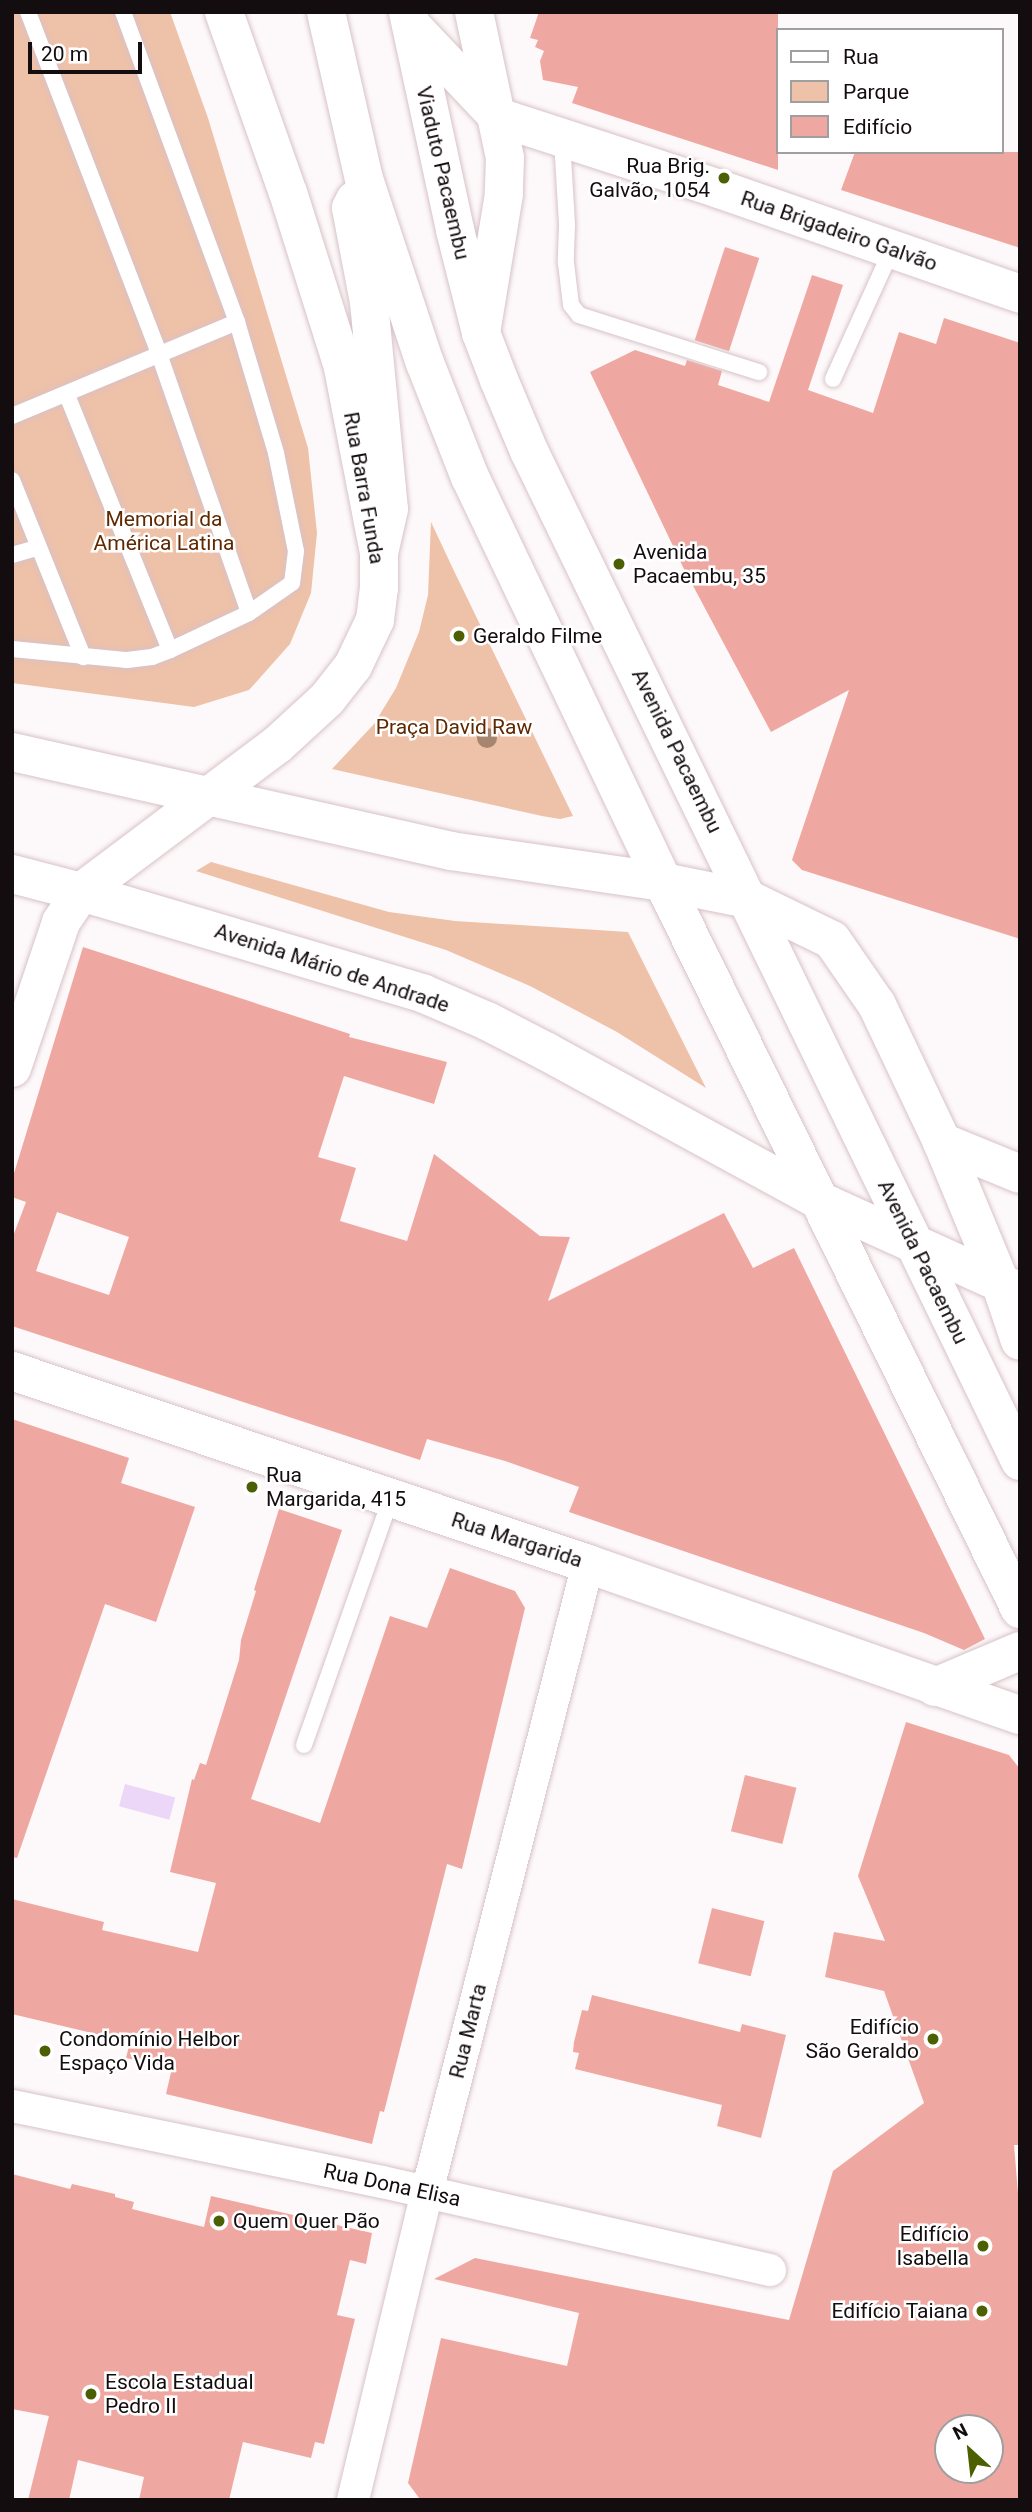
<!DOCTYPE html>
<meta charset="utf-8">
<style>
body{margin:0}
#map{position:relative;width:1032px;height:2512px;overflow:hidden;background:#fdf8f9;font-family:Roboto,sans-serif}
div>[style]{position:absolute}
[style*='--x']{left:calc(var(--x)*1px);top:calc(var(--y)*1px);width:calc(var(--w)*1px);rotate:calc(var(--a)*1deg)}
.green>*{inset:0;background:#eec1a9}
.water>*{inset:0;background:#ecd7f9;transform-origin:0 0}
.building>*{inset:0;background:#efa8a1;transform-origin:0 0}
.roads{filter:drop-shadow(0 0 2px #d7c2c7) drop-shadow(0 0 2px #d7c2c7)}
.lane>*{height:16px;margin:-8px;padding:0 8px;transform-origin:8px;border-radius:8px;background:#fff}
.street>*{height:32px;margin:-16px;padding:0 16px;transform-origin:16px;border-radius:16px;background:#fff}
.secondary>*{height:38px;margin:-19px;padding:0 19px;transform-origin:19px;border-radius:19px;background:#fff}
.primary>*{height:38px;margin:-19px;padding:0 19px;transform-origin:19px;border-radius:19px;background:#fff}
.trees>*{width:20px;height:20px;margin:-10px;border-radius:50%;background:#a68671}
.dots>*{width:19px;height:19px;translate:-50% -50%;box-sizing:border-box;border:4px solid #fff;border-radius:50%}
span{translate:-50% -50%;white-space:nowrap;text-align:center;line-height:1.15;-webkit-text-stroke:5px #fff;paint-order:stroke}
.poi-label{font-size:21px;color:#140d0f}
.right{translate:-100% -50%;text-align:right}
.left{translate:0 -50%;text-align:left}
.street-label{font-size:21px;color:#140d0f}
.park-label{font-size:21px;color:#5f2801}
.frame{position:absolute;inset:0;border:14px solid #140d0f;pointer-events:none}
.legend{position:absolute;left:776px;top:28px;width:228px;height:126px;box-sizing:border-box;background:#fff;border:2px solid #a19e9f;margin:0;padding:9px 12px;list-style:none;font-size:21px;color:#140d0f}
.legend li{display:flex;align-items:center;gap:14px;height:35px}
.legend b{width:35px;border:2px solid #a19e9f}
.north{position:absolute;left:934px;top:2414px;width:70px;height:70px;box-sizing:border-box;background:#fff;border:2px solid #a19e9f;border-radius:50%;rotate:333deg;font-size:19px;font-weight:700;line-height:28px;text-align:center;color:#140d0f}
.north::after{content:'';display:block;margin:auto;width:24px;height:32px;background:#4d5f03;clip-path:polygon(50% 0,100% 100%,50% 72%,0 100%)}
.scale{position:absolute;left:28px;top:42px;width:114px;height:32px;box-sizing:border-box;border:4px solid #140d0f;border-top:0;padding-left:9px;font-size:21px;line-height:24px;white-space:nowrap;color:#140d0f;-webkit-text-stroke:5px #fff;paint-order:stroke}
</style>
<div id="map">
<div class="green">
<div style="clip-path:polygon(12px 12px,170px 12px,208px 118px,308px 448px,317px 533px,311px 593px,290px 644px,249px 690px,194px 707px,12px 683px)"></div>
<div style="clip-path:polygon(431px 522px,455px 573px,573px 816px,560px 819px,542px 816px,332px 769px,374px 724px,396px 688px,419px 632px,428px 595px)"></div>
<div style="clip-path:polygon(211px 862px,389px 912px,455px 921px,628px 932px,706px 1088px,617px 1032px,530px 986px,446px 950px,196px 871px)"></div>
</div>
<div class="water">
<div style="left:125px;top:1784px;width:52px;height:23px;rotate:15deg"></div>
</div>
<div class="building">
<div style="clip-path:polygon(539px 12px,778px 12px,778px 170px,572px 103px,578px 87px,543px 80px,540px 61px,544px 51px,535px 47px,538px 40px,530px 38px)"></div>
<div style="clip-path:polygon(855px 152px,1020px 152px,1020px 248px,841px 190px)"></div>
<div style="left:725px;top:247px;width:36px;height:98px;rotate:18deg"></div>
<div style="clip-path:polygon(812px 275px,843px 285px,808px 390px,873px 413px,899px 332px,936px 344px,944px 318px,1020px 343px,1020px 939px,802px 870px,792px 860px,849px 690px,771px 732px,683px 567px,590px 372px,635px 350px,685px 366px,687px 360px,722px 371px,718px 385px,769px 402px)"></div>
<div style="clip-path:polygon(evenodd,83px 947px,350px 1034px,349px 1037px,447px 1062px,434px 1104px,344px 1076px,318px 1157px,356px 1168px,340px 1221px,407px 1241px,434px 1154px,540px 1236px,570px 1237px,548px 1301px,724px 1213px,753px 1268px,794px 1248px,985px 1639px,964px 1650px,924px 1633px,569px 1512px,579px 1487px,505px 1461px,427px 1439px,420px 1460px,12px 1326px,12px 1239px,26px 1202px,12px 1197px,12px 1180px,83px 947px,57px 1212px,129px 1237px,109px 1295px,36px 1271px,57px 1212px)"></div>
<div style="clip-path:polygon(12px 1419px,129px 1458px,121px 1483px,195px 1507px,156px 1622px,105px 1604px,17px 1858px,12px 1857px)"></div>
<div style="clip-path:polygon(279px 1509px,342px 1530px,251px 1799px,320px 1823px,390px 1616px,427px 1628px,450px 1568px,515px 1591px,525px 1608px,462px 1869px,447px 1864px,384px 2112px,380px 2111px,372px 2144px,166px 2094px,172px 2068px,126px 2058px,130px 2042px,12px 2014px,12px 1899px,104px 1922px,102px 1930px,198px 1952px,216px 1883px,170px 1872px,192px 1779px,194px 1780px,200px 1763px,206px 1765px,239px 1660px,241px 1640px,256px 1591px,254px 1590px)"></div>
<div style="clip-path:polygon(evenodd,906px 1722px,1009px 1755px,1020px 1769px,1020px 2145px,1014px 2145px,1020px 2217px,1020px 2500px,419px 2498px,408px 2483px,441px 2338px,567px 2366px,579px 2313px,434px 2279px,475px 2258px,789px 2320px,833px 2171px,924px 2103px,884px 1991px,825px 1977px,834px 1932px,885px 1941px,858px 1876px,906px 1722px,948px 2428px,990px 2428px,990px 2470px,948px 2470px,948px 2428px)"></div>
<div style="left:745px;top:1775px;width:53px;height:58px;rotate:14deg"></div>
<div style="left:712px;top:1908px;width:54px;height:57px;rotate:14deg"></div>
<div style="clip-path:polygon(592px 1995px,740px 2032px,742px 2024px,786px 2035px,761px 2138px,717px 2126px,722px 2105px,575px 2069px,579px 2053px,573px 2052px,574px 2042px,582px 2010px,588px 2011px)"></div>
<div style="clip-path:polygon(12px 2174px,70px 2189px,72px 2184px,115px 2194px,115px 2197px,134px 2202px,132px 2209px,204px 2227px,211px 2196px,372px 2233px,366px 2264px,350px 2260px,337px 2315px,355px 2319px,324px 2444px,315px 2442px,311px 2458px,243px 2442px,229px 2500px,139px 2500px,144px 2477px,78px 2460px,69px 2500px,28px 2500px,49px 2416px,12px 2409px)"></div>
</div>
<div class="roads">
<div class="lane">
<div style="--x:28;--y:12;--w:366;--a:69"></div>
<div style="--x:159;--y:354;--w:274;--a:70.8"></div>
<div style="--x:123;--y:12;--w:330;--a:69.8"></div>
<div style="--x:237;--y:322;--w:137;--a:73.4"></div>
<div style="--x:276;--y:453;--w:100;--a:78.5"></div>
<div style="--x:296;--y:551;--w:32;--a:97"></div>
<div style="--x:292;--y:583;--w:52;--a:145.1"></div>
<div style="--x:249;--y:613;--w:87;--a:154.9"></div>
<div style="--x:562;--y:140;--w:85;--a:86.6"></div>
<div style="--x:567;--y:225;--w:38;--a:92"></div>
<div style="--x:566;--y:263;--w:42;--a:83.2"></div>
<div style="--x:571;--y:305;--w:13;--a:51"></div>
<div style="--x:579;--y:315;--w:189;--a:17.6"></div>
<div style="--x:833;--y:379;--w:143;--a:-65.6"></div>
<div style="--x:12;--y:416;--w:244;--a:-22.7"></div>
<div style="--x:12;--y:480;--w:191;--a:68.1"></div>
<div style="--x:12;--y:555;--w:26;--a:-16"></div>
<div style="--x:12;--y:649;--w:116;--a:5.5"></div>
<div style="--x:127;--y:660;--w:25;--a:-7"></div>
<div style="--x:152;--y:657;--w:19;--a:-21"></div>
<div style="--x:170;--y:650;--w:275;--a:-112"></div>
<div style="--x:304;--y:1745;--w:262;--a:-70.6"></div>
</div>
<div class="street">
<div style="--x:12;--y:2106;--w:378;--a:11.6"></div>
<div style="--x:382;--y:2182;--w:398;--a:12.8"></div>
<div style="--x:353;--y:2500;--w:317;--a:-76.5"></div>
<div style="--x:427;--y:2192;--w:648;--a:-75.62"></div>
</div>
<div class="secondary">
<div style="--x:474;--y:12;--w:149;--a:78"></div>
<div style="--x:505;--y:158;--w:36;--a:92"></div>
<div style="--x:504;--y:194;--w:141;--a:99.4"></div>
<div style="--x:411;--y:25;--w:127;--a:46.6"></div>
<div style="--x:498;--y:117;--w:232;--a:18"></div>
<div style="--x:719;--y:189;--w:319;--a:19.2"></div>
<div style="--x:12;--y:752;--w:450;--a:12.7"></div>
<div style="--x:451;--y:851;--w:214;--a:8.3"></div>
<div style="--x:663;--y:882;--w:87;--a:11.3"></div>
<div style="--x:748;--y:899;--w:93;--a:26"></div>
<div style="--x:832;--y:940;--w:79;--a:55.3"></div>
<div style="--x:877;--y:1005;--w:152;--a:64.6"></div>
<div style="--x:942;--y:1142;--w:84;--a:22.3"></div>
<div style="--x:12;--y:874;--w:71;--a:14.6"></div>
<div style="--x:81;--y:892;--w:356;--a:16.5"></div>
<div style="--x:422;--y:993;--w:71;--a:23.3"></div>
<div style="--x:487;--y:1021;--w:68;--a:27.3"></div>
<div style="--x:547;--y:1052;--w:313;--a:28.6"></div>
<div style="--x:822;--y:1202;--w:217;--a:24.4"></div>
<div style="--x:12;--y:1068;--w:154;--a:-71.4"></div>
<div style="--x:61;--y:922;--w:36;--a:-56"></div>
<div style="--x:81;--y:892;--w:245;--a:-36.9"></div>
<div style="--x:277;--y:745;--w:68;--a:-42.6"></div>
<div style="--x:327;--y:699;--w:42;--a:-51.8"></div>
<div style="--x:353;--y:666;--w:51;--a:-64.4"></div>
<div style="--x:375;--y:620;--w:32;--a:-83"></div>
<div style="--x:379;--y:588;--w:35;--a:-90"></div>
<div style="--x:379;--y:553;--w:189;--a:-101"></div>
<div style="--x:343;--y:367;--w:182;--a:-107.5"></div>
<div style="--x:288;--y:193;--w:192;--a:-109.5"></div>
<div style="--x:12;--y:1371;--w:607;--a:18.52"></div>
<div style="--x:588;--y:1564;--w:458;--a:19.3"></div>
</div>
<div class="primary">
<div style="--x:326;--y:12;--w:171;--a:77.2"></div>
<div style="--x:364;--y:179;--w:194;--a:71.7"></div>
<div style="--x:425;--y:363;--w:123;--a:68.5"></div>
<div style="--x:470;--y:477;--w:449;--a:64.5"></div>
<div style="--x:663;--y:882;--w:810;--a:63.85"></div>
<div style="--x:408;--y:12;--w:223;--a:77.8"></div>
<div style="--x:455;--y:230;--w:106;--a:75.8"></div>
<div style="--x:481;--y:333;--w:50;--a:69"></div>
<div style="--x:499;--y:380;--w:77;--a:67.1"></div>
<div style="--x:529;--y:451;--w:1123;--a:64.07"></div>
<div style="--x:355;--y:200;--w:9;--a:117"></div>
<div style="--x:351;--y:208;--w:96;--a:79.2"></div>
<div style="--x:369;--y:302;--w:208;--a:84.5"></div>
<div style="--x:389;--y:509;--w:45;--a:102.8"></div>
<div style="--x:942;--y:1142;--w:152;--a:67.5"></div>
<div style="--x:1000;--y:1282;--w:62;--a:71.3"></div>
<div style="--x:935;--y:1687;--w:92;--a:-23"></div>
</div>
</div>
<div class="trees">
<div style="left:487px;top:738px"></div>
</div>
<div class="dots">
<div style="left:724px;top:178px;background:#4d5f03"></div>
<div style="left:619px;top:564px;background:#4d5f03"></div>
<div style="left:459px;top:636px;background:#4d5f03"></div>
<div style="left:252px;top:1487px;background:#4d5f03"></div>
<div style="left:933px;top:2039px;background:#4d5f03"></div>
<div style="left:45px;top:2051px;background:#4d5f03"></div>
<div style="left:219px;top:2221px;background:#4d5f03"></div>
<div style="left:983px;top:2246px;background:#4d5f03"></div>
<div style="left:982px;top:2311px;background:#4d5f03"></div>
<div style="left:91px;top:2394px;background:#4d5f03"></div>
</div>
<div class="poi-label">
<span class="right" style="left:710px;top:178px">Rua Brig.<br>Galvão, 1054</span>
<span class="left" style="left:633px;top:564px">Avenida<br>Pacaembu, 35</span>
<span class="left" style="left:473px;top:636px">Geraldo Filme</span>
<span class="left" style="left:266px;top:1487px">Rua<br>Margarida, 415</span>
<span class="right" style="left:919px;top:2039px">Edifício<br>São Geraldo</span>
<span class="left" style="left:59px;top:2051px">Condomínio Helbor<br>Espaço Vida</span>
<span class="left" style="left:233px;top:2221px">Quem Quer Pão</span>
<span class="right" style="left:969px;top:2246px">Edifício<br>Isabella</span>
<span class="right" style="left:968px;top:2311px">Edifício Taiana</span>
<span class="left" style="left:105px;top:2394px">Escola Estadual<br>Pedro II</span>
</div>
<div class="street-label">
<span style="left:443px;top:173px;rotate:77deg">Viaduto Pacaembu</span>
<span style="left:839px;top:231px;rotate:19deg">Rua Brigadeiro Galvão</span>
<span style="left:364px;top:488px;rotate:80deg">Rua Barra Funda</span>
<span style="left:677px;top:751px;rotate:64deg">Avenida Pacaembu</span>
<span style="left:332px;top:968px;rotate:18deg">Avenida Mário de Andrade</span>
<span style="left:923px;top:1262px;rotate:64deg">Avenida Pacaembu</span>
<span style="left:517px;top:1540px;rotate:18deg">Rua Margarida</span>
<span style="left:468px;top:2031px;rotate:-76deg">Rua Marta</span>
<span style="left:392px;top:2185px;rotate:12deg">Rua Dona Elisa</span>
</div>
<div class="park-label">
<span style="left:164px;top:531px">Memorial da<br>América Latina</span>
<span style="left:454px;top:727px">Praça David Raw</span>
</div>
<div class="frame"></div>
<ul class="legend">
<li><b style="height:9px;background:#fff"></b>Rua</li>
<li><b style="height:19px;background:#eec1a9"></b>Parque</li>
<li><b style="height:19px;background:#efa8a1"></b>Edifício</li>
</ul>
<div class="north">N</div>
<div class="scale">20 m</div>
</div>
